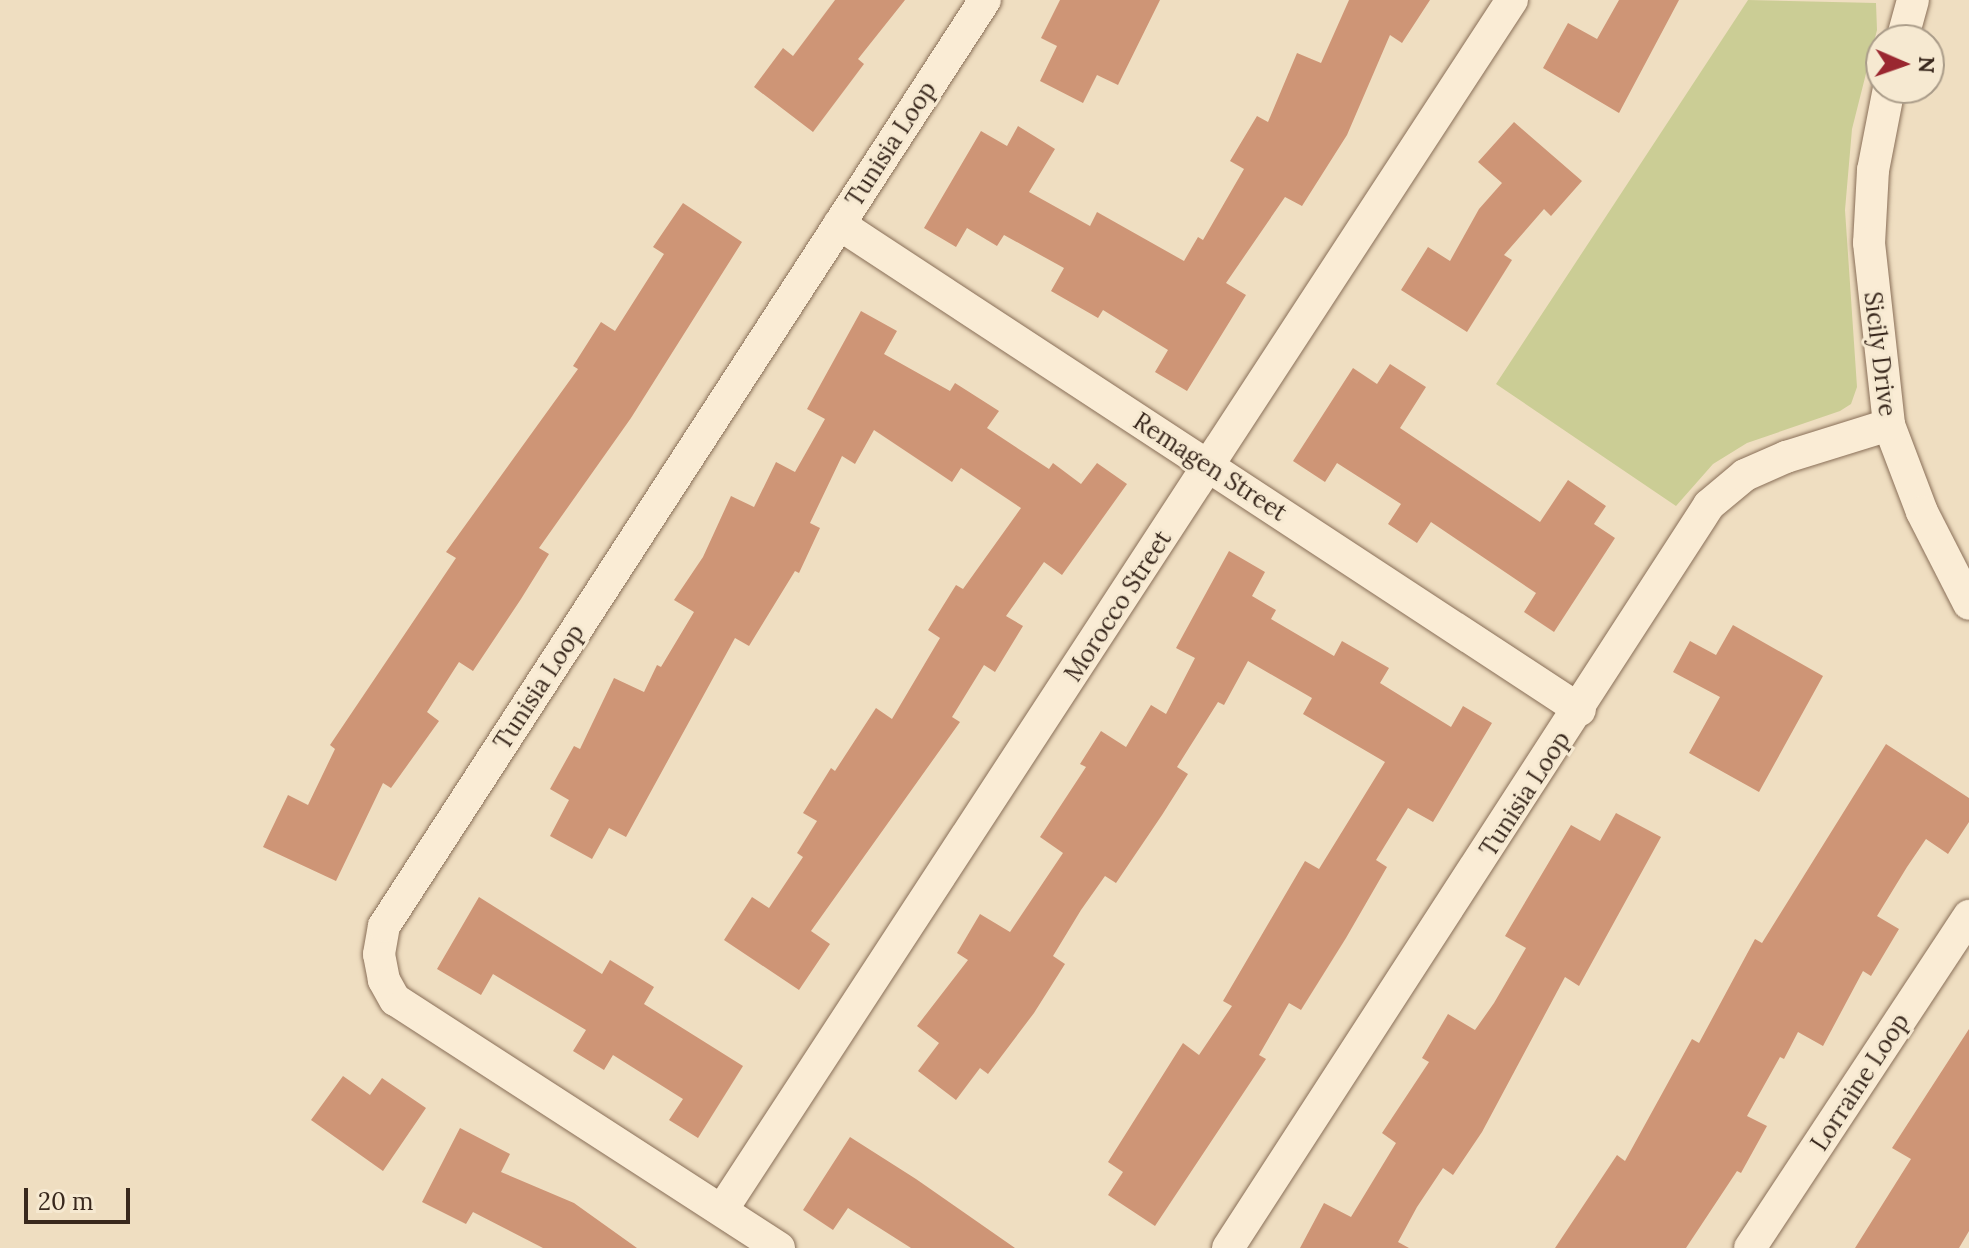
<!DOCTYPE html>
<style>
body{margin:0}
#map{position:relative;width:1969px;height:1248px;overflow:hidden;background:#efdec1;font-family:Lora,serif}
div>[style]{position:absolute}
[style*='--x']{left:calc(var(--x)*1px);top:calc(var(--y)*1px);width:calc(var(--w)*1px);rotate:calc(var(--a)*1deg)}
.green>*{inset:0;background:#cbcd95}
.building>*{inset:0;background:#ce9576}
.roads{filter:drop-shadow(0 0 2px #896f58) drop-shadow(0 0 2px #896f58)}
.minor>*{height:32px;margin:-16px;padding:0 16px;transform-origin:16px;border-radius:16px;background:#faecd5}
span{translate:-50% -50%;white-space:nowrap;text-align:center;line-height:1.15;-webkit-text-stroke:6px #f6e9d1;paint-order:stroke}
.street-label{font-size:24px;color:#39281d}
.north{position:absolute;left:1865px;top:24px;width:80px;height:80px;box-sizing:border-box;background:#f6e9d1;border:2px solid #aa9c89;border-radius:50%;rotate:92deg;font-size:22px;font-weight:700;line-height:32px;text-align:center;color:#39281d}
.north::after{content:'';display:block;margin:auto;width:28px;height:36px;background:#9a2730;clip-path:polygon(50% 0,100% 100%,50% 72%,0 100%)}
.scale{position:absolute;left:24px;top:1188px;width:106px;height:36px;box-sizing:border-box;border:4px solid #39281d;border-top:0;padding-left:10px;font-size:24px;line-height:28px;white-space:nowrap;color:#39281d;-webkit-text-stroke:6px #f6e9d1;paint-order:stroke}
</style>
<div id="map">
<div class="green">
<div style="clip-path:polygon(1748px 0,1876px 3px,1877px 30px,1852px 129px,1845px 210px,1857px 387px,1851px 404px,1840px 411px,1747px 443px,1713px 464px,1676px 506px,1496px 384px)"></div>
</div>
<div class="building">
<div style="clip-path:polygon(835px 0,905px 0,858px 59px,864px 64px,813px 132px,754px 87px,783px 48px,793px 56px)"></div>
<div style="clip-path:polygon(1060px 0,1160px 0,1118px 85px,1097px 75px,1083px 103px,1040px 81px,1057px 46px,1041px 38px)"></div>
<div style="clip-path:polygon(1349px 0,1430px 0,1402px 43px,1390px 35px,1347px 135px,1302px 206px,1285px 197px,1226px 283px,1246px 295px,1187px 391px,1155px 372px,1168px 350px,1103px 310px,1098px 318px,1051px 291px,1064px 268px,1004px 235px,997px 246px,967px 228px,956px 247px,924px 228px,981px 131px,1007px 146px,1018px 126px,1055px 149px,1029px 192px,1090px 226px,1097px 212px,1184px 261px,1198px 237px,1203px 240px,1244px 169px,1230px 161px,1257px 116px,1268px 122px,1297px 53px,1321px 63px)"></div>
<div style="clip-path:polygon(1619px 0,1679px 0,1619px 113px,1543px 68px,1568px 23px,1597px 39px)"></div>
<div style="clip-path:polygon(1514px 122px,1582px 181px,1551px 216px,1544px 209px,1504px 255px,1512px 260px,1467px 332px,1401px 290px,1428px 247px,1450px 261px,1479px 209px,1502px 183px,1478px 162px)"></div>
<div style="clip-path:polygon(683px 203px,742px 242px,631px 418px,539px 548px,549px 554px,521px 599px,473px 671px,459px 662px,427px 712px,439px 721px,391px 788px,383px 783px,336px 881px,263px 847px,288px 795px,308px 805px,335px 749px,330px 745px,456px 558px,446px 552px,578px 369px,573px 366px,601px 322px,615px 331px,664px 254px,653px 247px)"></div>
<div style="clip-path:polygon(861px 311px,897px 331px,884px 354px,950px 391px,955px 383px,999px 411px,987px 428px,1049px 469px,1053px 463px,1081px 484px,1097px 463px,1127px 484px,1062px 575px,1044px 562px,1006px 616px,1023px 626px,995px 672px,984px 665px,952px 717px,960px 722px,811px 931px,830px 944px,799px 990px,724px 940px,752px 897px,769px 908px,803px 857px,797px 853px,817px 821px,803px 813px,831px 768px,835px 771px,876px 708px,892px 719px,940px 638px,928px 630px,956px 585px,963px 589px,1021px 508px,961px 468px,952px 482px,874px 430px,855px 464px,842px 456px,810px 523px,820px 528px,799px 573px,795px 571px,749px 646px,735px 638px,626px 837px,609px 828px,592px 859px,550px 836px,569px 800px,550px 789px,574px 746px,580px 749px,614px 678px,644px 692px,657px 665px,661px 667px,694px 612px,674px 600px,703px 557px,731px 496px,754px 507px,776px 462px,795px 472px,825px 419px,807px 409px)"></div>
<div style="clip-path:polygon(1390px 364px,1426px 387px,1400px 428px,1540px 522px,1568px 480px,1606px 506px,1594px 524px,1615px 538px,1554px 632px,1524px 612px,1536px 593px,1431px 522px,1417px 543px,1388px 524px,1401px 504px,1337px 463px,1325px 482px,1293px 461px,1353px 368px,1377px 384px)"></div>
<div style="clip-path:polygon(1229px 551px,1265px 572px,1252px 596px,1276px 610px,1271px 619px,1334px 656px,1342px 641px,1389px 668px,1380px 683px,1451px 727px,1463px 706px,1492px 723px,1433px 822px,1408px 808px,1376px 860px,1387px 867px,1346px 938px,1301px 1010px,1289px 1003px,1259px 1055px,1266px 1059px,1155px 1226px,1108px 1195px,1123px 1172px,1108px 1162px,1183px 1043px,1199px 1055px,1232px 1006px,1223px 1001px,1305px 861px,1319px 869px,1385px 762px,1303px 714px,1312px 698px,1248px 661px,1224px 705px,1218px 702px,1177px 767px,1188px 774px,1162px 815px,1116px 883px,1105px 876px,1081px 910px,1053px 956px,1065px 964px,1034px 1013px,988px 1074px,980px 1068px,956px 1100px,918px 1071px,939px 1043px,917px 1026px,968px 960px,957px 953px,980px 914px,1010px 932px,1063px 853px,1040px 837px,1086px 767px,1080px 764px,1101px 731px,1126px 747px,1151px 705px,1166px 714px,1195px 658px,1176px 648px)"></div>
<div style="clip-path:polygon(1733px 625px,1823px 676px,1759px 792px,1689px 753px,1720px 697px,1673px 672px,1690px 641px,1716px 655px)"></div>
<div style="clip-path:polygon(1886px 744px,1969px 798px,1969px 822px,1948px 854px,1926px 839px,1907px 867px,1877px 916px,1899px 929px,1871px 976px,1863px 971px,1823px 1046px,1798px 1032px,1784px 1059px,1780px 1057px,1747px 1116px,1767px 1126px,1741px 1173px,1737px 1171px,1686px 1248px,1555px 1248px,1617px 1155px,1625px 1161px,1692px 1039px,1699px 1043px,1755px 939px,1762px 943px)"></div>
<div style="clip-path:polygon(1616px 813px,1661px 837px,1579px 986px,1565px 977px,1482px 1132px,1453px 1175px,1443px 1168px,1417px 1207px,1398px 1242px,1409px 1248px,1300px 1248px,1324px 1203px,1351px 1217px,1396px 1143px,1382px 1133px,1429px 1062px,1422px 1058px,1448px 1014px,1475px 1030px,1494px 1003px,1526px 948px,1505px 936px,1571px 825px,1600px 841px)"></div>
<div style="clip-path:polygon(479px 897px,602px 974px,610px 960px,654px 987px,644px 1004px,743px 1066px,698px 1138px,669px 1120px,683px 1099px,613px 1055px,604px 1070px,573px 1051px,586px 1030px,493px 974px,481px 995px,437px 969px)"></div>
<div style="clip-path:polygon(1969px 1029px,1969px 1231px,1959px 1248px,1855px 1248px,1911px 1159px,1892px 1148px)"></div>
<div style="clip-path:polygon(343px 1076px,370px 1095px,382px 1078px,426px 1108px,383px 1171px,311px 1120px)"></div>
<div style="clip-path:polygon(460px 1128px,510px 1154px,501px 1172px,574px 1203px,637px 1248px,543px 1248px,473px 1212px,466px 1224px,422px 1202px)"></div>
<div style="clip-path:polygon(850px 1137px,916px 1179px,1015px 1248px,911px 1248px,848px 1208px,833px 1230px,803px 1210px)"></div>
</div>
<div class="roads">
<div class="minor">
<div style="--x:1902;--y:40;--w:41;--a:-74.6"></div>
<div style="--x:1889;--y:88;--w:84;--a:101"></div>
<div style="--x:1873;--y:170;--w:73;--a:93.1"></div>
<div style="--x:1869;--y:243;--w:183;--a:83.7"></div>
<div style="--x:1889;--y:425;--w:93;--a:69.2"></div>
<div style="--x:1922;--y:512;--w:103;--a:62.9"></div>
<div style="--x:839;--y:224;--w:886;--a:33.26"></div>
<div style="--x:722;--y:1210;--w:1445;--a:-56.86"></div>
<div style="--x:779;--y:1248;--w:457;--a:-147.1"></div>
<div style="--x:395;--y:1000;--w:23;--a:-119"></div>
<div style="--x:384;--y:980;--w:26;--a:-101"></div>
<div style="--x:379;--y:954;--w:28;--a:-80"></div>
<div style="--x:384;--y:926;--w:1104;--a:-57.02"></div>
<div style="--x:1228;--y:1248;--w:885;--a:-57.08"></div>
<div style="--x:1709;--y:505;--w:47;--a:-39.8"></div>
<div style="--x:1745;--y:475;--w:45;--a:-23.7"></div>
<div style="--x:1786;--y:457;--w:108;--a:-17.3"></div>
<div style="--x:1750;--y:1248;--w:398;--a:-56.6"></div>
</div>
</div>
<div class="street-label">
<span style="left:891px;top:144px;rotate:-57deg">Tunisia Loop</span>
<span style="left:1880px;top:354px;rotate:83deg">Sicily Drive</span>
<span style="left:1210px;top:467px;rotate:33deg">Remagen Street</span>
<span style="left:1118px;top:606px;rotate:-57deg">Morocco Street</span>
<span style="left:539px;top:687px;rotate:-57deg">Tunisia Loop</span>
<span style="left:1525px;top:794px;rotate:-57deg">Tunisia Loop</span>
<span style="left:1860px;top:1082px;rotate:-57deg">Lorraine Loop</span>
</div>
<div class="north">N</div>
<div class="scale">20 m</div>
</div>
